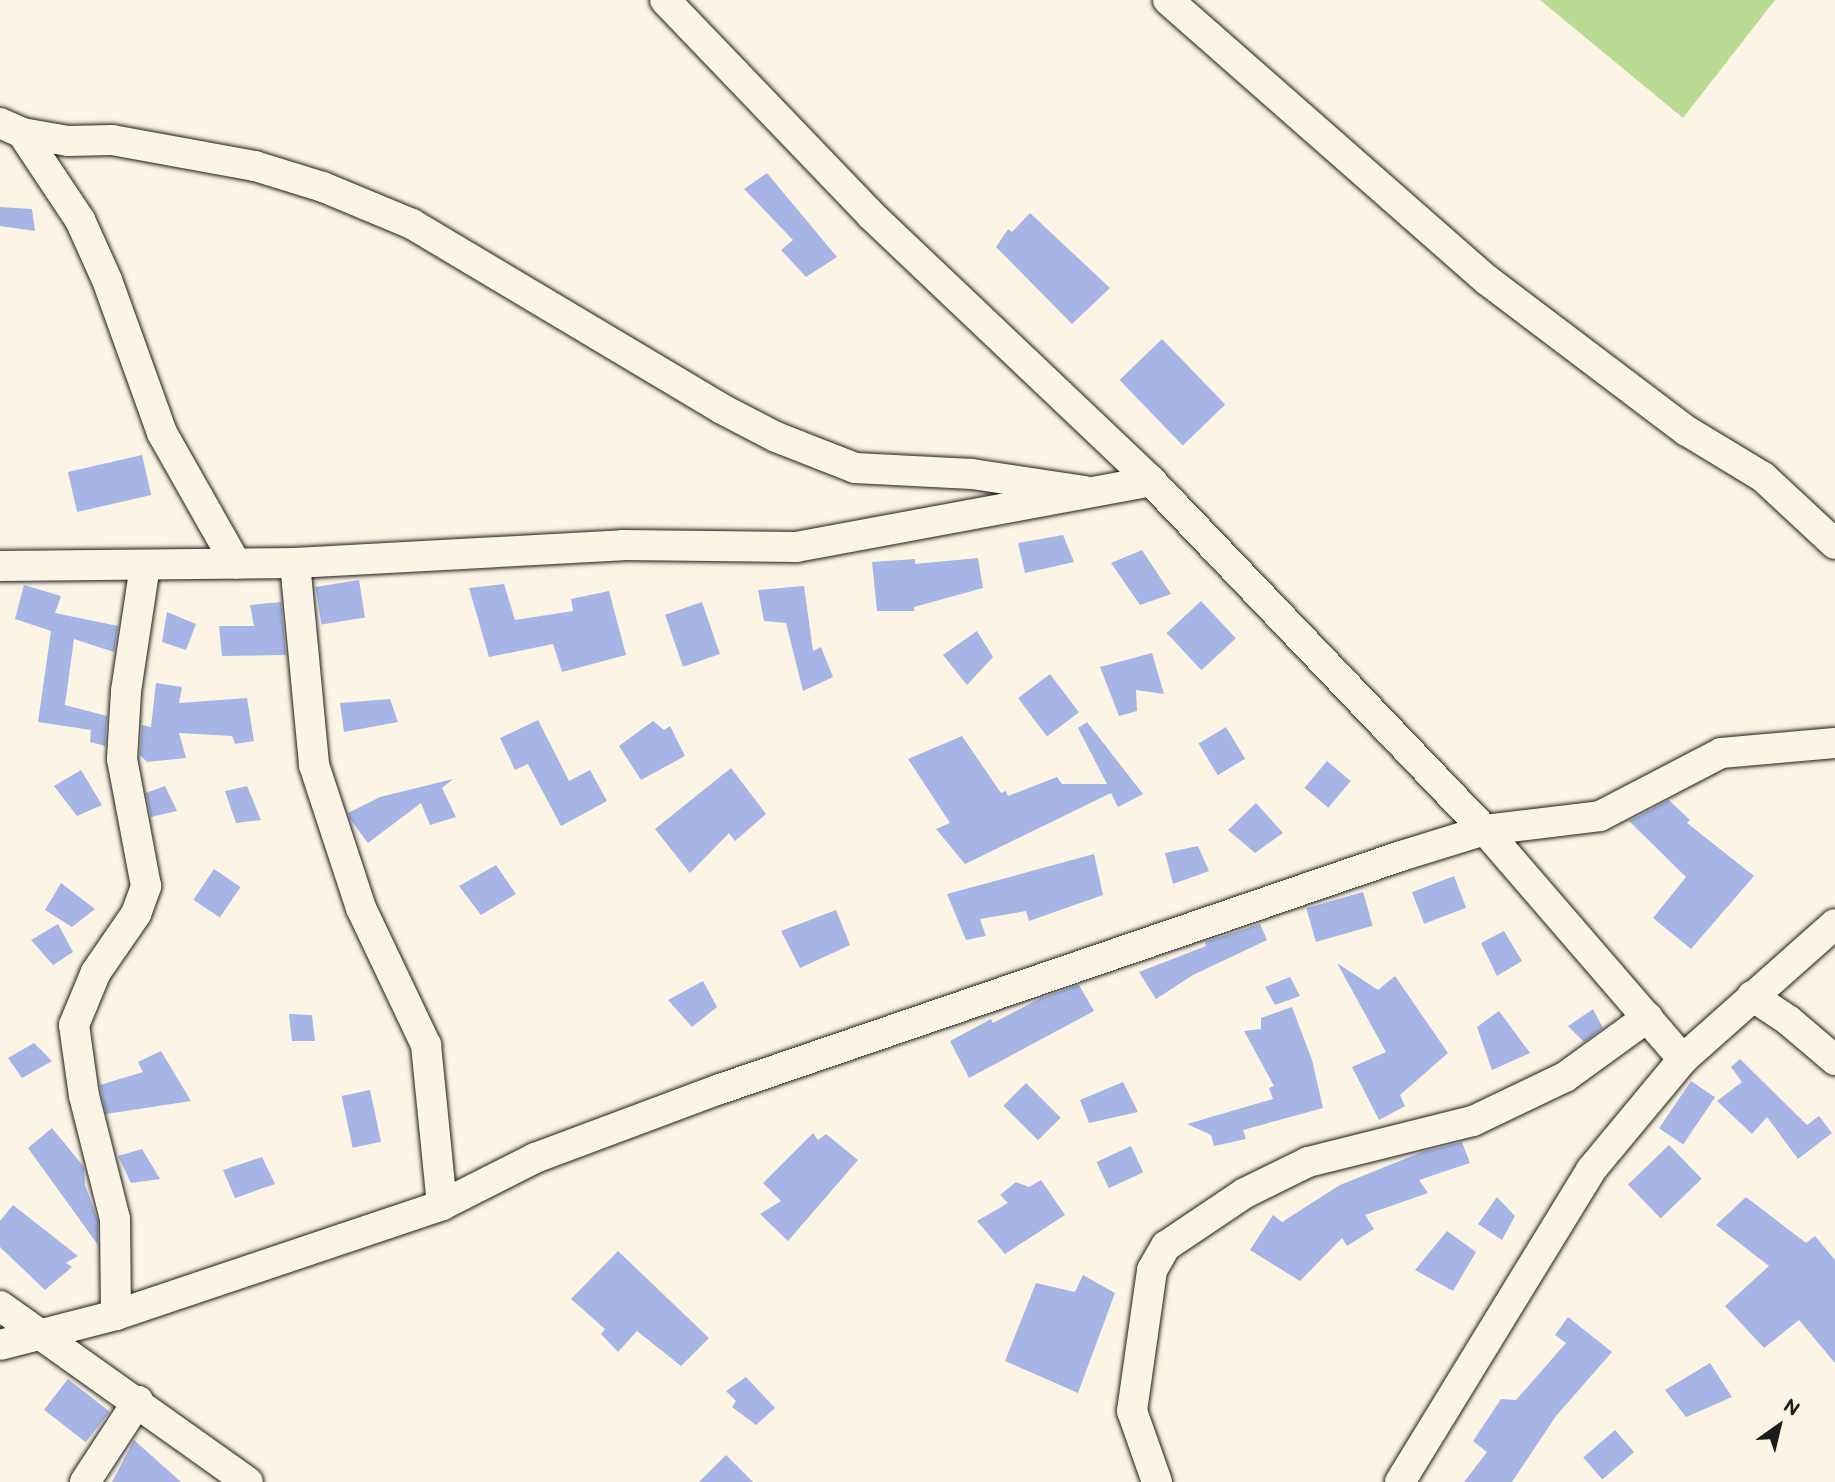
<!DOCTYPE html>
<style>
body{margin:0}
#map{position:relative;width:1835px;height:1482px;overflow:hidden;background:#fcf5e5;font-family:"Balsamiq Sans",sans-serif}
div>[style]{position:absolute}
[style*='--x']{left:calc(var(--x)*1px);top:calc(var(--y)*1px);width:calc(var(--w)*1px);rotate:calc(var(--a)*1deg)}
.green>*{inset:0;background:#badb94}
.building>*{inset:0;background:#a6b5e5;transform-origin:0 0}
.roads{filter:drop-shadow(0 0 2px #1c1c1c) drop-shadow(0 0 2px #1c1c1c)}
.minor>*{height:30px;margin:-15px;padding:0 15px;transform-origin:15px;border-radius:15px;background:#fcf5e5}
span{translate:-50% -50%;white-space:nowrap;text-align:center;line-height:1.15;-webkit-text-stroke:7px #fcf5e5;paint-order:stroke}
.north{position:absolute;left:1744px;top:1391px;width:70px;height:70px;-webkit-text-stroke:5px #fcf5e5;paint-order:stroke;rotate:34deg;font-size:19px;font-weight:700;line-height:28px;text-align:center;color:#1c1c1c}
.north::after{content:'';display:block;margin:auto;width:24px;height:32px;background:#1c1c1c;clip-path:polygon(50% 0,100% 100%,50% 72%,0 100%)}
</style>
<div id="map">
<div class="green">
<div style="clip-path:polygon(1540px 0,1775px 0,1683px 118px)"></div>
</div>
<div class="building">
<div style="clip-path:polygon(767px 173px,837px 257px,806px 277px,781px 250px,793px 240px,744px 189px)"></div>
<div style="clip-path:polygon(0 207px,32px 209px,35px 231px,0 226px)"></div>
<div style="clip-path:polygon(1030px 213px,1110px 288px,1072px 324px,996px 247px,1008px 229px,1012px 232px)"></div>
<div style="left:1162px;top:339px;width:91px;height:59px;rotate:46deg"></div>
<div style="left:142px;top:455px;width:41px;height:76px;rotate:77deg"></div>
<div style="clip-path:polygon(1063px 535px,1074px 562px,1025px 573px,1018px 543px)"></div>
<div style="clip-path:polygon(1142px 550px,1171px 594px,1140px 605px,1111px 563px)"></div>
<div style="clip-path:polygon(978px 558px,983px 588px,914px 607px,914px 611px,877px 611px,872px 562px,915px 559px,915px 564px)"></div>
<div style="left:359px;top:580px;width:38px;height:44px;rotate:81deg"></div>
<div style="clip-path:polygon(504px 584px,515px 620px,573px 611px,571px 599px,609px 591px,626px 655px,562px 672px,553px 644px,489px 657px,469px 588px)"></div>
<div style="clip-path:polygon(24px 585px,61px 596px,55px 613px,118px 626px,114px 652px,74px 639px,65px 705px,107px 716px,105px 746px,90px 742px,91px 730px,38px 722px,51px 631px,15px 619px)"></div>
<div style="clip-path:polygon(804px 586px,813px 651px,821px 647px,833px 677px,803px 691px,786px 623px,764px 621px,758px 590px)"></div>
<div style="left:1201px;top:601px;width:51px;height:47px;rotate:47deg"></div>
<div style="clip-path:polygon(281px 602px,286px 655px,222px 656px,219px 626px,254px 626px,250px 605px)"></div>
<div style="left:702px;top:602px;width:55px;height:39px;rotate:71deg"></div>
<div style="clip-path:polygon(167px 612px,196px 624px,186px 650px,162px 642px)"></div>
<div style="clip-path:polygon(977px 631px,993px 657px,967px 685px,943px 655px)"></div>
<div style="clip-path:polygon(1152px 653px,1164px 694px,1136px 690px,1137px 711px,1119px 716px,1100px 667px)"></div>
<div style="left:1050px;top:674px;width:48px;height:40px;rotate:53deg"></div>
<div style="clip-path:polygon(156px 683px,182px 687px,179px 703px,247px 698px,254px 741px,235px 744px,232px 736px,179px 733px,186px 758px,147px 762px,140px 755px,142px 725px,151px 727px)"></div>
<div style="clip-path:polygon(390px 699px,398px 722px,344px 732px,340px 703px)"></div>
<div style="clip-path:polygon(538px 720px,569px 781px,590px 770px,607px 801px,561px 826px,528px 764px,515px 770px,500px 738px)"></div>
<div style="clip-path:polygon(653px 721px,664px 730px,670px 726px,685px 756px,641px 780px,619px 746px)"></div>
<div style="clip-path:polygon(1087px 722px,1143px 794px,1118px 807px,1111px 793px,965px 864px,936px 829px,950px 823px,908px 759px,962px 736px,1001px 793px,1006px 791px,1008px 796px,1057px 777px,1062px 784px,1107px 784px,1078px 728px)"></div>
<div style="left:1226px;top:727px;width:37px;height:32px;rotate:59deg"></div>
<div style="left:1327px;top:761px;width:31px;height:35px;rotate:40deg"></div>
<div style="clip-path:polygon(731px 768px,766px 814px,735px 841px,729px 833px,690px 873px,655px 829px)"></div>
<div style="clip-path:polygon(81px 770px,102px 805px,77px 816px,54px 786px)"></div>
<div style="clip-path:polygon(453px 779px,442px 788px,456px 817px,430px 825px,421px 803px,368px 843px,350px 819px,348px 813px,380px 797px)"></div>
<div style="clip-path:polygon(165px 786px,177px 811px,151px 817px,146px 793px)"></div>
<div style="clip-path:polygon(247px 786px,261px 820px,236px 823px,225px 791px)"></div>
<div style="clip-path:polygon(1669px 800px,1690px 820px,1687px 823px,1754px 876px,1691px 949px,1653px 918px,1686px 877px,1629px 821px)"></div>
<div style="clip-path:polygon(1256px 803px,1283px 833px,1255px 853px,1228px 830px)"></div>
<div style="clip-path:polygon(1198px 846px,1209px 871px,1173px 884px,1165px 853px)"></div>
<div style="clip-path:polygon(1094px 854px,1103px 895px,1029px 921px,1026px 911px,980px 919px,986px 936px,966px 940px,947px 894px)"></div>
<div style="clip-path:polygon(496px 865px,516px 894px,481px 915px,459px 886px)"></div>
<div style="left:214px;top:869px;width:32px;height:37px;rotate:34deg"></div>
<div style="left:1454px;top:876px;width:34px;height:45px;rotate:69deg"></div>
<div style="clip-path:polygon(61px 883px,95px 909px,72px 927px,45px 910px)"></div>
<div style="left:1363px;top:892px;width:35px;height:59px;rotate:74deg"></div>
<div style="clip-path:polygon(836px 910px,850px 945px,800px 968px,781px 931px)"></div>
<div style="clip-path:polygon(58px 924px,73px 952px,53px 965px,31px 940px)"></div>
<div style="clip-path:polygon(1260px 924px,1267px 940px,1193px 975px,1156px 999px,1139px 972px,1206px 946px,1205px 942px)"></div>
<div style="clip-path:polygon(1504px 931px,1522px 961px,1497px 976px,1481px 943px)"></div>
<div style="clip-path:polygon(1337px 963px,1378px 990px,1395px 976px,1448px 1053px,1400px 1095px,1405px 1106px,1379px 1120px,1352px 1067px,1386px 1052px)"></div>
<div style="clip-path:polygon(1290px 977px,1300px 996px,1275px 1005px,1265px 987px)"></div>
<div style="clip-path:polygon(703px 981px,717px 1007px,692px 1027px,668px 1000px)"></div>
<div style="clip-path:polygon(1079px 985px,1094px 1011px,969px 1078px,950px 1041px,991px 1019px,993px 1023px,1041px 998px)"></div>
<div style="clip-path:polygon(1292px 1007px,1312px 1060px,1323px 1108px,1243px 1130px,1246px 1139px,1214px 1146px,1211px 1135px,1187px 1124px,1273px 1099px,1269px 1088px,1274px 1086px,1244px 1031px,1261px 1029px,1261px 1018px)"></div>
<div style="clip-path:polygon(1593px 1009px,1603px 1028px,1584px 1042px,1568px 1026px)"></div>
<div style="clip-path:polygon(1499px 1011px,1530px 1053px,1492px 1070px,1477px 1027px)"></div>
<div style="clip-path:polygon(289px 1014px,312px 1015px,315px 1041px,292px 1041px)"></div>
<div style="clip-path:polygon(34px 1043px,52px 1061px,22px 1078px,8px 1058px)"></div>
<div style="clip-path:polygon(161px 1051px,191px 1101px,106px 1114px,100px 1085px,143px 1072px,138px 1062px)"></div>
<div style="clip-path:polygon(1740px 1059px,1807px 1125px,1819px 1116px,1832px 1133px,1798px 1159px,1767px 1117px,1752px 1134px,1717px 1101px,1742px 1082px,1731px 1067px)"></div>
<div style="left:1691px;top:1081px;width:29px;height:57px;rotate:34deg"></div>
<div style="clip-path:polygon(1123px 1082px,1138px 1112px,1089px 1123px,1080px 1100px)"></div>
<div style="left:1026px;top:1083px;width:49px;height:32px;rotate:45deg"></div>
<div style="left:370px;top:1090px;width:53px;height:29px;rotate:78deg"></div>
<div style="clip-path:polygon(52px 1128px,84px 1167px,85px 1185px,98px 1221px,98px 1245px,28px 1148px)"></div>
<div style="clip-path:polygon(813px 1133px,818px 1140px,826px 1134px,858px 1160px,788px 1241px,760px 1214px,781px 1201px,763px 1183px)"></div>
<div style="clip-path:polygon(1462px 1142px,1470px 1163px,1419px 1180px,1428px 1193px,1365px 1215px,1374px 1229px,1347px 1246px,1342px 1238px,1300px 1281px,1250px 1250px,1273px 1215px,1282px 1222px,1340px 1185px,1422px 1152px)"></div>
<div style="left:1669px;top:1145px;width:47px;height:57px;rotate:46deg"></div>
<div style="left:1131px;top:1146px;width:29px;height:38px;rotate:65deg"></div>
<div style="clip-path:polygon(142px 1149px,160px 1179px,131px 1183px,118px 1156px)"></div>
<div style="clip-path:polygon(262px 1157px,275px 1184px,235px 1198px,223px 1170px)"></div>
<div style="clip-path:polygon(1041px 1180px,1065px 1215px,1005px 1254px,977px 1221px,1008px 1203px,1000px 1195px,1016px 1182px,1029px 1187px)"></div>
<div style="clip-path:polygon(1497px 1197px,1515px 1216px,1502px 1240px,1478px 1224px)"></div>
<div style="clip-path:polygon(1746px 1197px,1806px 1243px,1815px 1236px,1835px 1260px,1835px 1363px,1799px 1320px,1764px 1348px,1725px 1306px,1769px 1266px,1716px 1225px)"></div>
<div style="clip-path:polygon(13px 1205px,78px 1256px,66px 1263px,72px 1267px,45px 1290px,0 1247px,0 1221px)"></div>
<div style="clip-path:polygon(1447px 1231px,1476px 1252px,1453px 1291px,1415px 1270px)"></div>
<div style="clip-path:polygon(618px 1251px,709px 1338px,681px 1366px,637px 1331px,618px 1352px,601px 1334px,605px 1329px,571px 1299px)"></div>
<div style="clip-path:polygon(1083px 1275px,1115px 1293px,1078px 1393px,1005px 1361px,1036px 1283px,1075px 1292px)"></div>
<div style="clip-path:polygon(1568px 1317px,1612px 1352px,1556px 1416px,1512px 1482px,1464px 1482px,1487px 1452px,1473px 1441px,1501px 1399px,1516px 1400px,1566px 1343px,1555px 1335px)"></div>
<div style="clip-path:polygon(1710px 1363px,1732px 1397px,1686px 1417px,1665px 1390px)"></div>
<div style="clip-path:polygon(746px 1377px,775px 1408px,756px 1425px,732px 1407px,736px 1401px,726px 1391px)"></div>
<div style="left:68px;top:1379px;width:53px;height:39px;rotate:38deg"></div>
<div style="left:1615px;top:1430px;width:29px;height:42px;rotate:49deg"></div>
<div style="clip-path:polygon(134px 1440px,181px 1482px,112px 1482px)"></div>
<div style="clip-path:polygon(726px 1455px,753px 1482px,699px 1482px)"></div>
</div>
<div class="roads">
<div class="minor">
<div style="--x:665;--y:0;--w:298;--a:46.2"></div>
<div style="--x:871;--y:215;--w:386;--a:43.5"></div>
<div style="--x:1151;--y:481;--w:483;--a:46.3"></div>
<div style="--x:1485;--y:830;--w:303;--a:49.2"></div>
<div style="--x:1168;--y:0;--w:424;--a:41.3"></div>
<div style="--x:1487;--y:280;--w:251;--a:37.1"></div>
<div style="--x:1687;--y:431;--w:89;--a:31.2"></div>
<div style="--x:1763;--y:477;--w:98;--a:42.9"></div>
<div style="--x:0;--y:123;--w:24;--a:24"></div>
<div style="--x:22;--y:133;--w:47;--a:9.9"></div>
<div style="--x:68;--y:141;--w:44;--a:-1.3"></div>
<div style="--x:112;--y:140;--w:145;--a:10.3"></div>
<div style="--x:255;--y:166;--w:71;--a:17.2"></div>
<div style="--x:323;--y:187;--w:96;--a:22.6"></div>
<div style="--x:412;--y:224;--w:361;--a:30.8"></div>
<div style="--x:722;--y:409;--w:61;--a:27.4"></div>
<div style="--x:776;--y:437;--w:85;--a:21.4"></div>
<div style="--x:855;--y:468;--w:117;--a:2.9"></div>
<div style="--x:972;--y:474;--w:114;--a:8.6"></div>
<div style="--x:22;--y:133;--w:105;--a:56.3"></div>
<div style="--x:80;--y:220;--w:66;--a:65.8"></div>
<div style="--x:107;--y:280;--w:163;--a:70.2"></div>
<div style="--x:162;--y:433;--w:150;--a:60.5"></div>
<div style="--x:295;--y:563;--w:203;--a:84.6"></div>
<div style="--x:314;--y:765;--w:151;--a:71.8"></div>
<div style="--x:361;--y:908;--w:152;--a:64.6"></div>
<div style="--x:426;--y:1045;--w:161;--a:84.3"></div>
<div style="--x:0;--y:566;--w:295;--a:-0.6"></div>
<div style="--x:295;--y:563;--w:328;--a:-3.1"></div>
<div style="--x:623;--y:545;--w:173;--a:0.7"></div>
<div style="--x:796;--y:547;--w:361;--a:-10.5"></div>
<div style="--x:1752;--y:996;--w:43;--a:33.7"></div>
<div style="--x:1788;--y:1020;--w:62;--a:40.4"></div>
<div style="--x:0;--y:1306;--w:304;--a:35.4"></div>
<div style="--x:116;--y:1315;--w:96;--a:-90.6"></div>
<div style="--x:115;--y:1219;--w:127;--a:-104.1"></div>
<div style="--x:84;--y:1096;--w:72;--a:-98"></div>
<div style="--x:74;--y:1025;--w:57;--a:-67.5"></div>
<div style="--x:96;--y:972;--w:70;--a:-55.4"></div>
<div style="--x:136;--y:914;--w:30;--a:-70"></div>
<div style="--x:146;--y:886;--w:129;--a:-100.7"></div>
<div style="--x:122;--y:759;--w:68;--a:-86.6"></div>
<div style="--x:126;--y:691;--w:127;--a:-81.4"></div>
<div style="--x:0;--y:1345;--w:120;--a:-14.5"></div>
<div style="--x:116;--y:1315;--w:344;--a:-18.6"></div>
<div style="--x:442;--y:1205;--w:104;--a:-26.8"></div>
<div style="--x:535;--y:1158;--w:197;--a:-20.5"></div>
<div style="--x:720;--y:1089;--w:720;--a:-18.89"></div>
<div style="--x:1401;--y:856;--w:88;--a:-17.2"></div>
<div style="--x:1485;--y:830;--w:116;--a:-6.9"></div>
<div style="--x:1600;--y:816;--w:136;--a:-27.5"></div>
<div style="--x:1721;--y:753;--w:114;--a:-5"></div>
<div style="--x:85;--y:1482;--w:97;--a:-56.8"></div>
<div style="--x:1157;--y:1482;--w:75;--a:-109.4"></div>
<div style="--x:1132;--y:1411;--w:142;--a:-81.9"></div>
<div style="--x:1152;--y:1270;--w:28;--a:-60"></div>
<div style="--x:1166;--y:1246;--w:95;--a:-33.9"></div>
<div style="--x:1245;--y:1193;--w:70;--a:-26.2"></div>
<div style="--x:1308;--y:1162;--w:170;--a:-14"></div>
<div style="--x:1473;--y:1121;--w:102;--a:-25.6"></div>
<div style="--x:1565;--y:1077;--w:102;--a:-35.9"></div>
<div style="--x:1400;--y:1482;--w:366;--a:-58.5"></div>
<div style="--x:1591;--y:1170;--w:144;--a:-50.3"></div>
<div style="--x:1683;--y:1059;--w:203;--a:-41.6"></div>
</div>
</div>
<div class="north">N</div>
</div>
